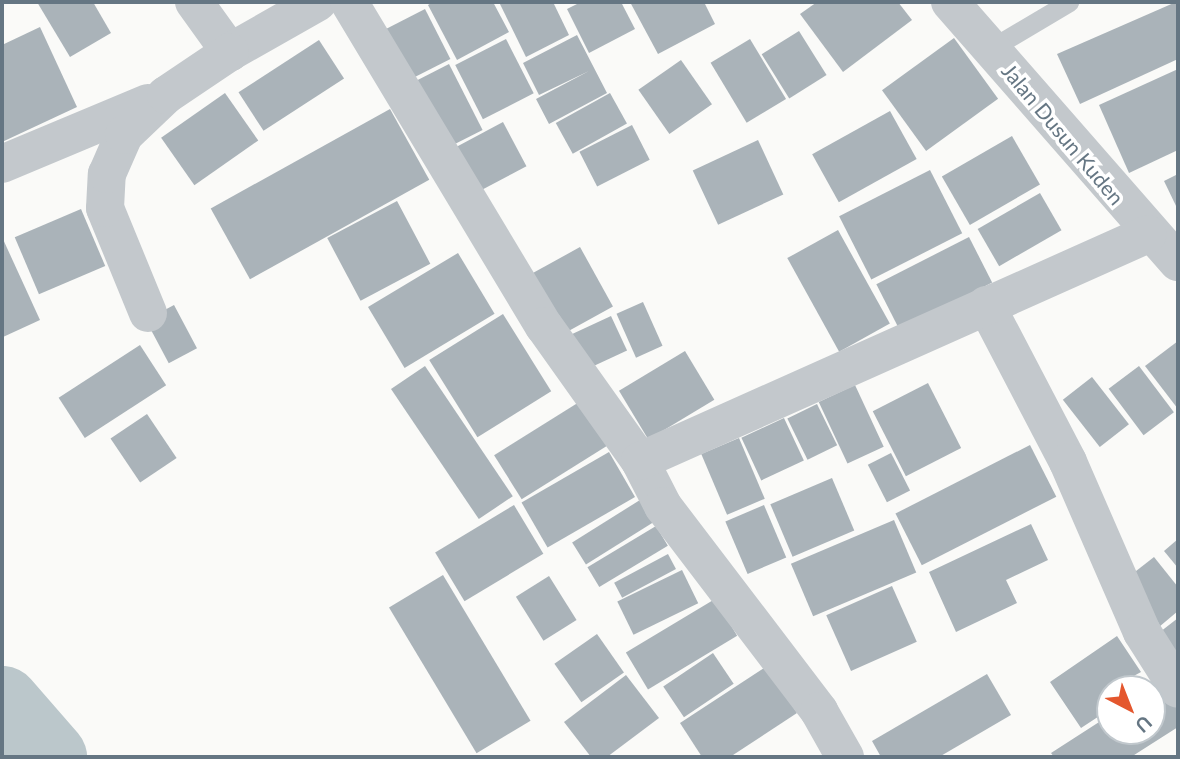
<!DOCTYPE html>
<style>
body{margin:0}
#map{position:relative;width:1180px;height:759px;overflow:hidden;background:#fafaf8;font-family:Lato,sans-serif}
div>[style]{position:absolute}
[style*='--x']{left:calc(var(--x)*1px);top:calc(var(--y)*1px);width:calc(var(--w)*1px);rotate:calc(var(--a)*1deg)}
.river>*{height:75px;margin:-37.5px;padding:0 37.5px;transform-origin:37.5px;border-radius:37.5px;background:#bbc7cb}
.building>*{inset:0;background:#aab3b9;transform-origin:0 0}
.lane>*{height:19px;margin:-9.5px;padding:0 9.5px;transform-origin:9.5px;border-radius:9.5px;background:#c3c8cc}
.street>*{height:38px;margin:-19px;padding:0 19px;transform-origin:19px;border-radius:19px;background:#c3c8cc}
span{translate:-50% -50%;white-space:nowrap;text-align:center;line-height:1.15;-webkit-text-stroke:7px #fff;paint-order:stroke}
.street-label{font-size:21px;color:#657683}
.frame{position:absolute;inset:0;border:4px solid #657683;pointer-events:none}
.north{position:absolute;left:1096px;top:675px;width:70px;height:70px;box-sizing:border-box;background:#fff;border:2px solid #c1c8cd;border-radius:50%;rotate:138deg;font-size:19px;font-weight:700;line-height:28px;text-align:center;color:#657683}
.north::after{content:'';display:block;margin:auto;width:24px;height:32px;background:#e4572e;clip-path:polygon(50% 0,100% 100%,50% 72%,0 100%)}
</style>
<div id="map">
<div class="river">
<div style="--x:2;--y:703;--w:72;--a:49"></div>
</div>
<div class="building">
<div style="clip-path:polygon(37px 2px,93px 2px,111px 33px,70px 57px)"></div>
<div style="clip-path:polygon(433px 2px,493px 2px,509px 32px,457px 60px,428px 5px)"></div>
<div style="clip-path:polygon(499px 2px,553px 2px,569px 35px,526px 57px)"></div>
<div style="clip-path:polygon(581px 2px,621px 2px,635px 29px,589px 53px,567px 9px)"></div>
<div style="clip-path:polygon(630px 2px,704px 2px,715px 24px,658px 54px)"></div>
<div style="clip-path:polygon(817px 2px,898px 2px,912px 20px,843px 72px,800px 14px)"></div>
<div style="clip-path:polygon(1176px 2px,1178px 59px,1080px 104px,1057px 54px)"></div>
<div style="left:425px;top:9px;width:56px;height:46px;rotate:63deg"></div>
<div style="clip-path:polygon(40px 27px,77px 107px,2px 142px,2px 45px)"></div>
<div style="left:799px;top:31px;width:52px;height:44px;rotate:58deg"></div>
<div style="clip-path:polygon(577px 35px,607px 93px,549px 124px,536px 99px,589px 71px,539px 95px,523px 63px)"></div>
<div style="left:954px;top:38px;width:75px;height:89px;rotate:54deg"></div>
<div style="left:506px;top:39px;width:61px;height:57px;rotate:63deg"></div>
<div style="left:750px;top:39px;width:70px;height:46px;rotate:59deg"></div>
<div style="left:319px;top:40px;width:46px;height:96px;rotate:57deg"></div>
<div style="left:681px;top:60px;width:54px;height:52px;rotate:55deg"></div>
<div style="left:449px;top:64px;width:74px;height:45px;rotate:63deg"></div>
<div style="clip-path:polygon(1178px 69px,1178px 150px,1129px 173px,1099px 105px)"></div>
<div style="left:225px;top:93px;width:58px;height:78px;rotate:55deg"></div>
<div style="left:610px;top:93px;width:35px;height:62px;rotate:61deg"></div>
<div style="left:390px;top:109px;width:81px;height:205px;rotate:61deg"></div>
<div style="left:890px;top:111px;width:55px;height:89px;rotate:61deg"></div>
<div style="left:503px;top:122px;width:50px;height:53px;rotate:62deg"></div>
<div style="left:632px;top:125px;width:39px;height:59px;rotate:63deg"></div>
<div style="left:1012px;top:136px;width:56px;height:81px;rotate:60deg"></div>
<div style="left:758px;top:140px;width:60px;height:72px;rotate:65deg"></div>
<div style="left:930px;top:170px;width:71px;height:102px;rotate:63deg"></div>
<div style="clip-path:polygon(1178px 174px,1178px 210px,1164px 181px)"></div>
<div style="left:1040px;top:193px;width:43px;height:72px;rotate:60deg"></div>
<div style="left:397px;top:201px;width:71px;height:79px;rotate:62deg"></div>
<div style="left:81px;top:209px;width:62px;height:72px;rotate:67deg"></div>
<div style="left:838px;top:230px;width:107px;height:58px;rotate:61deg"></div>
<div style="clip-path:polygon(2px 237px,40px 320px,3px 337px,2px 335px)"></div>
<div style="left:969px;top:237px;width:51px;height:104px;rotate:63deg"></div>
<div style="left:580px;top:247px;width:68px;height:58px;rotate:61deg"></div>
<div style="left:458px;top:253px;width:71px;height:105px;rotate:59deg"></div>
<div style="left:643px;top:302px;width:48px;height:29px;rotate:66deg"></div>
<div style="left:174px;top:305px;width:49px;height:32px;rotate:62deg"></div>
<div style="left:503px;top:314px;width:91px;height:87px;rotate:58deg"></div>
<div style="left:611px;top:316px;width:38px;height:44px;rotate:65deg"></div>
<div style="clip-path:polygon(1178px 341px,1178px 409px,1145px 366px)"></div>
<div style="left:140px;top:345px;width:48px;height:97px;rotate:57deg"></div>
<div style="left:685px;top:351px;width:57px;height:77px;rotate:59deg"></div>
<div style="left:425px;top:366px;width:157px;height:41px;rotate:56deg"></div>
<div style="left:1139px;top:366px;width:58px;height:38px;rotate:53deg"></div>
<div style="left:1092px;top:377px;width:60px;height:37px;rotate:52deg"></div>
<div style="left:928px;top:383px;width:73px;height:62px;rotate:63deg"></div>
<div style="left:855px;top:385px;width:68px;height:40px;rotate:65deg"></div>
<div style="left:584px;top:399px;width:52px;height:106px;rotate:58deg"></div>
<div style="left:817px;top:404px;width:46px;height:33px;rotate:64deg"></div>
<div style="left:147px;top:414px;width:53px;height:44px;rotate:56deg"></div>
<div style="left:784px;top:418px;width:47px;height:47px;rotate:65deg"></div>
<div style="left:739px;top:438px;width:66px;height:41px;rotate:67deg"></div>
<div style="left:1030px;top:445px;width:58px;height:151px;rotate:63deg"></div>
<div style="left:609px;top:452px;width:52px;height:101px;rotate:60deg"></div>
<div style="left:891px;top:453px;width:42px;height:26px;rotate:63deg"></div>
<div style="left:832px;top:478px;width:57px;height:67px;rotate:67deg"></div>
<div style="left:640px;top:500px;width:26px;height:80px;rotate:58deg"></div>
<div style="left:514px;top:505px;width:57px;height:92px;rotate:59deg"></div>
<div style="left:764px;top:505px;width:57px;height:42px;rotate:67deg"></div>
<div style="left:894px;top:520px;width:57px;height:112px;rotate:67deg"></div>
<div style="clip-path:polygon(1031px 524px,1048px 560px,1006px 580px,1017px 603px,956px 632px,929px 572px)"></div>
<div style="left:656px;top:526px;width:23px;height:80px;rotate:59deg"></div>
<div style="clip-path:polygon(1178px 539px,1178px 568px,1164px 551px)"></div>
<div style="left:668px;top:554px;width:17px;height:61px;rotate:62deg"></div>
<div style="clip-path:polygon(1154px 557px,1178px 587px,1178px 611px,1159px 627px,1122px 582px)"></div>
<div style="left:682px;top:570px;width:37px;height:72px;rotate:64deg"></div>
<div style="left:443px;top:575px;width:170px;height:63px;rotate:59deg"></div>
<div style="left:549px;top:576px;width:52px;height:39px;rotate:58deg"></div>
<div style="left:892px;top:586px;width:61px;height:72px;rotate:66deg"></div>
<div style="left:715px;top:599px;width:43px;height:104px;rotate:59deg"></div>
<div style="clip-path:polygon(1178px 618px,1178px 673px,1151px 639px)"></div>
<div style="left:597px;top:634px;width:47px;height:52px;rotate:55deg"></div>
<div style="clip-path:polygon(1117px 636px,1141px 672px,1110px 689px,1110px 709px,1081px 728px,1050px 682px)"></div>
<div style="left:713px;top:653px;width:37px;height:60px;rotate:56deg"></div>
<div style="clip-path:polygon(767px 666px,797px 713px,730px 757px,702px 757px,680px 723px)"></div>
<div style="clip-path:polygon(987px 674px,1011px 715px,939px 757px,881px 757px,872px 741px)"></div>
<div style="clip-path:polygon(626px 675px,659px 718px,607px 757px,591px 757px,564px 722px)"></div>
<div style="clip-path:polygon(1164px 679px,1178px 702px,1178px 727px,1131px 757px,1054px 757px,1051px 753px,1110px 715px,1110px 731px,1152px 731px,1149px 689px)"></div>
</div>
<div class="lane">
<div style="--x:990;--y:49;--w:92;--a:-30.7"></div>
</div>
<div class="street">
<div style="--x:194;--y:2;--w:62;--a:54.2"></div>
<div style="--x:230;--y:52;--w:101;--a:-29.6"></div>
<div style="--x:349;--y:2;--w:378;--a:59"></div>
<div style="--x:544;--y:326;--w:166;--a:54.6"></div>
<div style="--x:640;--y:461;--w:51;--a:62.9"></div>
<div style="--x:663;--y:506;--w:258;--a:52.7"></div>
<div style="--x:819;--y:711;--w:53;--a:60.5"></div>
<div style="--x:950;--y:2;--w:346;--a:48.8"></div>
<div style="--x:2;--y:164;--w:158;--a:-22.7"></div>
<div style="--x:986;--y:305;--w:177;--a:62.4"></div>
<div style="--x:1068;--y:462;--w:185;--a:66.5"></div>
<div style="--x:1142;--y:632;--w:67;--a:57.7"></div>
<div style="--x:148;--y:313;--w:113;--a:-112.3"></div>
<div style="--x:105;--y:208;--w:34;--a:-87"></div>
<div style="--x:107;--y:174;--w:43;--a:-66.4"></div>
<div style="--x:124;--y:135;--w:58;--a:-43.6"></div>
<div style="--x:166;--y:95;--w:77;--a:-33.9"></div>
<div style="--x:640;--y:461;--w:556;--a:-24.08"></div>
</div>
<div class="street-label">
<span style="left:1063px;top:134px;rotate:50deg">Jalan Dusun Kuden</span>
</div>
<div class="frame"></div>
<div class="north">U</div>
</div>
